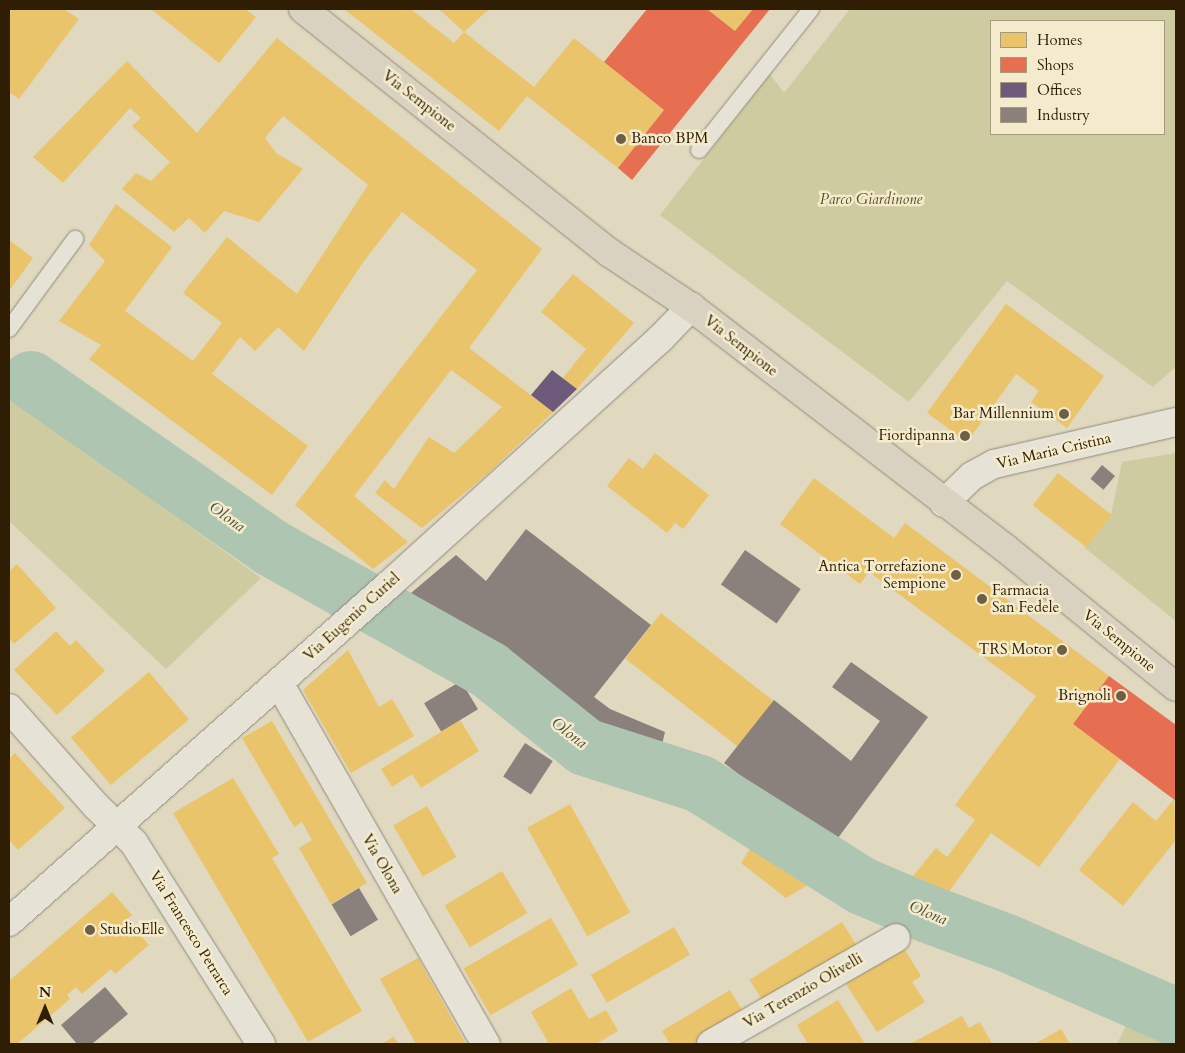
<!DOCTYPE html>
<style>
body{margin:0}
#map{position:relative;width:1185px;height:1053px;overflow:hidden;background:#e0d8bf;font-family:Cardo,serif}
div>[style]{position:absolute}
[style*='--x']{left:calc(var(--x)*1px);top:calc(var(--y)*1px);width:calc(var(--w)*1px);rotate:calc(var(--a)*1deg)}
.green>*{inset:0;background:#cecba0}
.homes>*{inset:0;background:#e9c46a;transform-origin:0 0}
.shops>*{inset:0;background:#e76f51}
.offices>*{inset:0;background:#6d597a}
.industry>*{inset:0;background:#8a817c;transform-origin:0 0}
.river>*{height:58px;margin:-29px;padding:0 29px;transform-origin:29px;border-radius:29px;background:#aec5b2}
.roads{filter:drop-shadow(0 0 1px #918a79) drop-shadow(0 0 1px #918a79)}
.lane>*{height:16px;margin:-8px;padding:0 8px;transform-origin:8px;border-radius:8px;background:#e6e2d5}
.street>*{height:28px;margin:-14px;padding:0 14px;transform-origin:14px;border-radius:14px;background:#e6e2d5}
.primary>*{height:28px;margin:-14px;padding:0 14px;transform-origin:14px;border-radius:14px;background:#dad2c0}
.dots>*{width:14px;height:14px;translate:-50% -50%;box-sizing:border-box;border:2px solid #f4ebcc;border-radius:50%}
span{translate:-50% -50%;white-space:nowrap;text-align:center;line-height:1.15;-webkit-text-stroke:5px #f4ebcc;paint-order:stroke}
.street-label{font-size:15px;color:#301e04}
.poi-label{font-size:15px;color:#301e04}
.left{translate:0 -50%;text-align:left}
.right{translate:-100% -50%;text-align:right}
.park-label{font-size:15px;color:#5b4f2b;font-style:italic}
.water-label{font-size:16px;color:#504e36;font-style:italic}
.frame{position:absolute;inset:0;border:10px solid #301e04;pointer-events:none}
.legend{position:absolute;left:990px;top:20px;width:175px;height:115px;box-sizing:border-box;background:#f4ebcc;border:1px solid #a6997c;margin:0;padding:6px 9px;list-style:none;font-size:15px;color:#301e04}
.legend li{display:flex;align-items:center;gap:10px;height:25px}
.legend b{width:25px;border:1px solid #a6997c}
.north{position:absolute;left:20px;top:983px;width:50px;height:50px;-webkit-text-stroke:4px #f4ebcc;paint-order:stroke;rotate:0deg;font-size:14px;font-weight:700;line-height:20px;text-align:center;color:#301e04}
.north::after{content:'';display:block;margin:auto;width:18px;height:22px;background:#301e04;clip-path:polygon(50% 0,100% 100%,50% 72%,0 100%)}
</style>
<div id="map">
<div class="green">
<div style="clip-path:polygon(evenodd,850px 9px,1176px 9px,1176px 367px,1153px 387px,1007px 281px,909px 402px,660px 215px,770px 74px,784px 93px,850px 9px,991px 21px,1164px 21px,1164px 134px,991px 134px,991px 21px)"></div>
<div style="clip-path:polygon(9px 395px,261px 578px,166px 669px,9px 521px)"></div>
<div style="clip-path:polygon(1176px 453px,1176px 621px,1085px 548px,1111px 515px,1122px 462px)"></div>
<div style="clip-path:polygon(1129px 1019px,1176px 1041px,1176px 1044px,1117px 1044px)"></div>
</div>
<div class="homes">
<div style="clip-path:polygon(12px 9px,64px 9px,79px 19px,19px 99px,9px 92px,9px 13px)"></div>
<div style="clip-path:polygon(151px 9px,245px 9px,256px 17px,219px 63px)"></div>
<div style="clip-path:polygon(344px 9px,411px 9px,454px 43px,464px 32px,534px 87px,574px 38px,664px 110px,618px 168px,527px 96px,499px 131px)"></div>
<div style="clip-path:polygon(439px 9px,489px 9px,464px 32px)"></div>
<div style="clip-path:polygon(707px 9px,753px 9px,735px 31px)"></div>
<div style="clip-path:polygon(277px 38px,542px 249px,469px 348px,553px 412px,485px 476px,422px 528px,375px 493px,385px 480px,394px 489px,429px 437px,454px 453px,502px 407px,451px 370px,354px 496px,408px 542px,373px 569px,295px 505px,477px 270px,402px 212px,364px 261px,304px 351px,278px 327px,255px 351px,240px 337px,212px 374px,308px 446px,272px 495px,89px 359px,101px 345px,59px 321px,105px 261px,89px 245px,116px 204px,172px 247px,125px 311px,193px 361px,222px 323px,183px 293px,227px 237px,297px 294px,368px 185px,283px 116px,265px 138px,276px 153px,303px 169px,259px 222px,224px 211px,205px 233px,189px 218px,174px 232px,122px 189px,136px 173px,151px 181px,170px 162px,132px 126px,141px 118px,130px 108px,63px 183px,33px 157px,127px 61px,197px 133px)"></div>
<div style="clip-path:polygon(9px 240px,33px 258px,9px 291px)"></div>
<div style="clip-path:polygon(573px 274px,634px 323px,577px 389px,563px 378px,586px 349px,541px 312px)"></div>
<div style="clip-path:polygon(1006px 304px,1104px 376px,1067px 428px,1031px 402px,1039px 391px,1016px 374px,967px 442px,927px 413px)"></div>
<div style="clip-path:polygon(655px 453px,709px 495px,683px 529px,675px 523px,667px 533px,607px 486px,629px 458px,643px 469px)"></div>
<div style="left:1058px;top:473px;width:68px;height:41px;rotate:38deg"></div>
<div style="clip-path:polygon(814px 478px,894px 538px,905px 523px,1109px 676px,1073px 724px,1120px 759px,1039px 867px,991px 833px,946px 896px,909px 881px,936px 848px,947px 857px,975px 820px,955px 805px,1036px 696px,869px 572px,860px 584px,780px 524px)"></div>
<div style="clip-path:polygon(17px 564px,56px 608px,14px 644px,9px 638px,9px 572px)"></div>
<div style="left:661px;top:613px;width:143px;height:58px;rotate:38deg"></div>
<div style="clip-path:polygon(56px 631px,70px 646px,76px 640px,105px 671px,57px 715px,14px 670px)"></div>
<div style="clip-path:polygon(348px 650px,379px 707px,392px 699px,414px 736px,351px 773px,303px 690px)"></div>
<div style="left:149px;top:672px;width:62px;height:102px;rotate:50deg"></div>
<div style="clip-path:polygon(460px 720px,479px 751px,421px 788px,412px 774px,392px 787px,381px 769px)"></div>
<div style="clip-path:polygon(272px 721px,367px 883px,331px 904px,299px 848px,312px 840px,302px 822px,294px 827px,242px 738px)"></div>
<div style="clip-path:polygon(15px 753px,65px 808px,18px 850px,9px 840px,9px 759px)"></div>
<div style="clip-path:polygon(233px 778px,279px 854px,272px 858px,362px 1011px,308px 1042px,173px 813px)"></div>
<div style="clip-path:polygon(1174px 799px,1176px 840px,1123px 906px,1079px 870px,1133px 802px,1156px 821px)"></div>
<div style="left:570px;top:804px;width:124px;height:49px;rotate:61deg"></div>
<div style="left:427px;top:806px;width:59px;height:39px;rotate:60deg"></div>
<div style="clip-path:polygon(757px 838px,821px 877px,786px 898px,741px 863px)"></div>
<div style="left:502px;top:871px;width:49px;height:67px;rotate:59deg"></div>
<div style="clip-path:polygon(112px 892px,132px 915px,127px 919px,149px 945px,115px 974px,111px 969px,82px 994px,76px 987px,67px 995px,70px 999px,17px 1044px,9px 1044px,9px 981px)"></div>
<div style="left:551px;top:918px;width:54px;height:101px;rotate:60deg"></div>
<div style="left:842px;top:922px;width:31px;height:109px;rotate:58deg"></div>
<div style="left:674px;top:927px;width:32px;height:96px;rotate:60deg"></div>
<div style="clip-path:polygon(903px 947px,921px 976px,912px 982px,925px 1002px,877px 1032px,846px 984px)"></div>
<div style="clip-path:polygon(418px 958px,466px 1044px,416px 1044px,380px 979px)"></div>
<div style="clip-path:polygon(571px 988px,589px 1019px,606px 1010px,618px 1031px,596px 1044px,544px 1044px,548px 1042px,531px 1012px)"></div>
<div style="clip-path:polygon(730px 990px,744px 1013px,694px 1044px,670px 1044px,662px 1031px)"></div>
<div style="clip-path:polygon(838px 1000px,865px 1044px,808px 1044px,797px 1025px)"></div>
<div style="clip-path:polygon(962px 1016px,969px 1028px,980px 1022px,992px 1044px,910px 1044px)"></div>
<div style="clip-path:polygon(1061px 1029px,1070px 1044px,1035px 1044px)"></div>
<div style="clip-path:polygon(394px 1037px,398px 1044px,380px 1044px)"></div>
</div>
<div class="shops">
<div style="clip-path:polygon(647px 9px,707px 9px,735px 31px,753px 9px,770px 9px,632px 180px,618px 168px,664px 110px,604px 62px)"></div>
<div style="clip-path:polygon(1109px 676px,1176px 725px,1176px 801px,1073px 724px)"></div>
</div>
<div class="offices">
<div style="clip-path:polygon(552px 370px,577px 389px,553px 412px,531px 395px)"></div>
</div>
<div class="industry">
<div style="left:1102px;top:465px;width:17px;height:18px;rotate:40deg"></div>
<div style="clip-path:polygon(526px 529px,651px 625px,594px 697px,610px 709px,665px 732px,659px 757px,620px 745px,577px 719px,411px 593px,456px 555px,486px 581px)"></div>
<div style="left:745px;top:550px;width:68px;height:42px;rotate:35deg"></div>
<div style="clip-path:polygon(851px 662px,928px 717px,832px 846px,724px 763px,774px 700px,851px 761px,880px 721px,832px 687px)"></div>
<div style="left:461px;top:681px;width:33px;height:43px;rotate:59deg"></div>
<div style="left:525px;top:743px;width:33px;height:40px;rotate:33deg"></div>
<div style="left:359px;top:888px;width:37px;height:32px;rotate:59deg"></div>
<div style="clip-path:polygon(105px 987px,128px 1014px,92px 1044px,77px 1044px,61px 1025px)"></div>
</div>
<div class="river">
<div style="--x:31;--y:380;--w:292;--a:34.9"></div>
<div style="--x:270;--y:547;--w:251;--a:29.3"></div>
<div style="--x:489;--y:670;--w:123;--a:38.7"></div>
<div style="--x:585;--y:747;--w:121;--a:17.8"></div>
<div style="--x:700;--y:784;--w:191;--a:32.2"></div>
<div style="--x:862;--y:886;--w:72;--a:23"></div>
<div style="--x:928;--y:914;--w:86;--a:20.3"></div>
<div style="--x:1009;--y:944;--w:182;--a:23.6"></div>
</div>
<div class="roads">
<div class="lane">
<div style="--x:699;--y:150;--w:180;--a:-51.5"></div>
<div style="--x:9;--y:329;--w:112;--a:-53.7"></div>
</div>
<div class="street">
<div style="--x:944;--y:503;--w:39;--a:-44"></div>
<div style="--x:972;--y:476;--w:25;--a:-29"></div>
<div style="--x:994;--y:464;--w:187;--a:-13"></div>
<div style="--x:279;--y:683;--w:416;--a:60.2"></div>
<div style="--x:9;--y:708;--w:131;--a:48.4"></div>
<div style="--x:96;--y:806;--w:53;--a:44.2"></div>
<div style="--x:134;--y:843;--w:238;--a:57.7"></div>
<div style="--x:9;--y:922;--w:512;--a:-41.6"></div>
<div style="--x:392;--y:582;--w:362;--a:-42.2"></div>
<div style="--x:660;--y:339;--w:45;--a:-45.9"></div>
<div style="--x:711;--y:1044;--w:213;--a:-29.8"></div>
</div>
<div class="primary">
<div style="--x:303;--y:9;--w:392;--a:38.5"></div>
<div style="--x:610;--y:253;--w:97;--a:33.7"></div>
<div style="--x:691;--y:307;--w:396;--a:37.5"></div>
<div style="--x:1005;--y:548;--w:220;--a:39.1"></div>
</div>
</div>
<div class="dots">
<div style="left:621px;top:139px;background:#6e5f45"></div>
<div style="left:1064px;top:414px;background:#6e5f45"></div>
<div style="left:965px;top:436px;background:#6e5f45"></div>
<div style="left:956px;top:575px;background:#6e5f45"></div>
<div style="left:982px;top:599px;background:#6e5f45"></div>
<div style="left:1062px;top:650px;background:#6e5f45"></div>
<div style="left:1121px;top:696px;background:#6e5f45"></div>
<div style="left:90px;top:930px;background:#6e5f45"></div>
</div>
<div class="street-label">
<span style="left:419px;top:101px;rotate:38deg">Via Sempione</span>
<span style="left:741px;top:346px;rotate:38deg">Via Sempione</span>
<span style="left:1054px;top:451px;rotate:-13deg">Via Maria Cristina</span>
<span style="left:352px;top:617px;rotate:-42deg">Via Eugenio Curiel</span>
<span style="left:1119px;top:641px;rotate:39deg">Via Sempione</span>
<span style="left:382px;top:864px;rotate:60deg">Via Olona</span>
<span style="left:191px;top:933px;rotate:58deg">Via Francesco Petrarca</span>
<span style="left:803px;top:991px;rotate:-30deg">Via Terenzio Olivelli</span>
</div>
<div class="poi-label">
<span class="left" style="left:631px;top:139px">Banco BPM</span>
<span class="right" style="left:1054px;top:414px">Bar Millennium</span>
<span class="right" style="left:955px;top:436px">Fiordipanna</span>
<span class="right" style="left:946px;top:575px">Antica Torrefazione<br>Sempione</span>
<span class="left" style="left:992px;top:599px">Farmacia<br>San Fedele</span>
<span class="right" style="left:1052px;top:650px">TRS Motor</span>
<span class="right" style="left:1111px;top:696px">Brignoli</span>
<span class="left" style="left:100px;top:930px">StudioElle</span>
</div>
<div class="park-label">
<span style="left:871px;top:200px">Parco Giardinone</span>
</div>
<div class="water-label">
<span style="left:227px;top:517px;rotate:35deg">Olona</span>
<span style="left:569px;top:733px;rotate:37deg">Olona</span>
<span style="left:928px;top:913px;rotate:22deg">Olona</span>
</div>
<div class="frame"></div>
<ul class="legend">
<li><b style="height:14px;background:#e9c46a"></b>Homes</li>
<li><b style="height:14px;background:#e76f51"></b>Shops</li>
<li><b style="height:14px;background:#6d597a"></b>Offices</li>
<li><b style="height:14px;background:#8a817c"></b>Industry</li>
</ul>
<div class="north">N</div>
</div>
